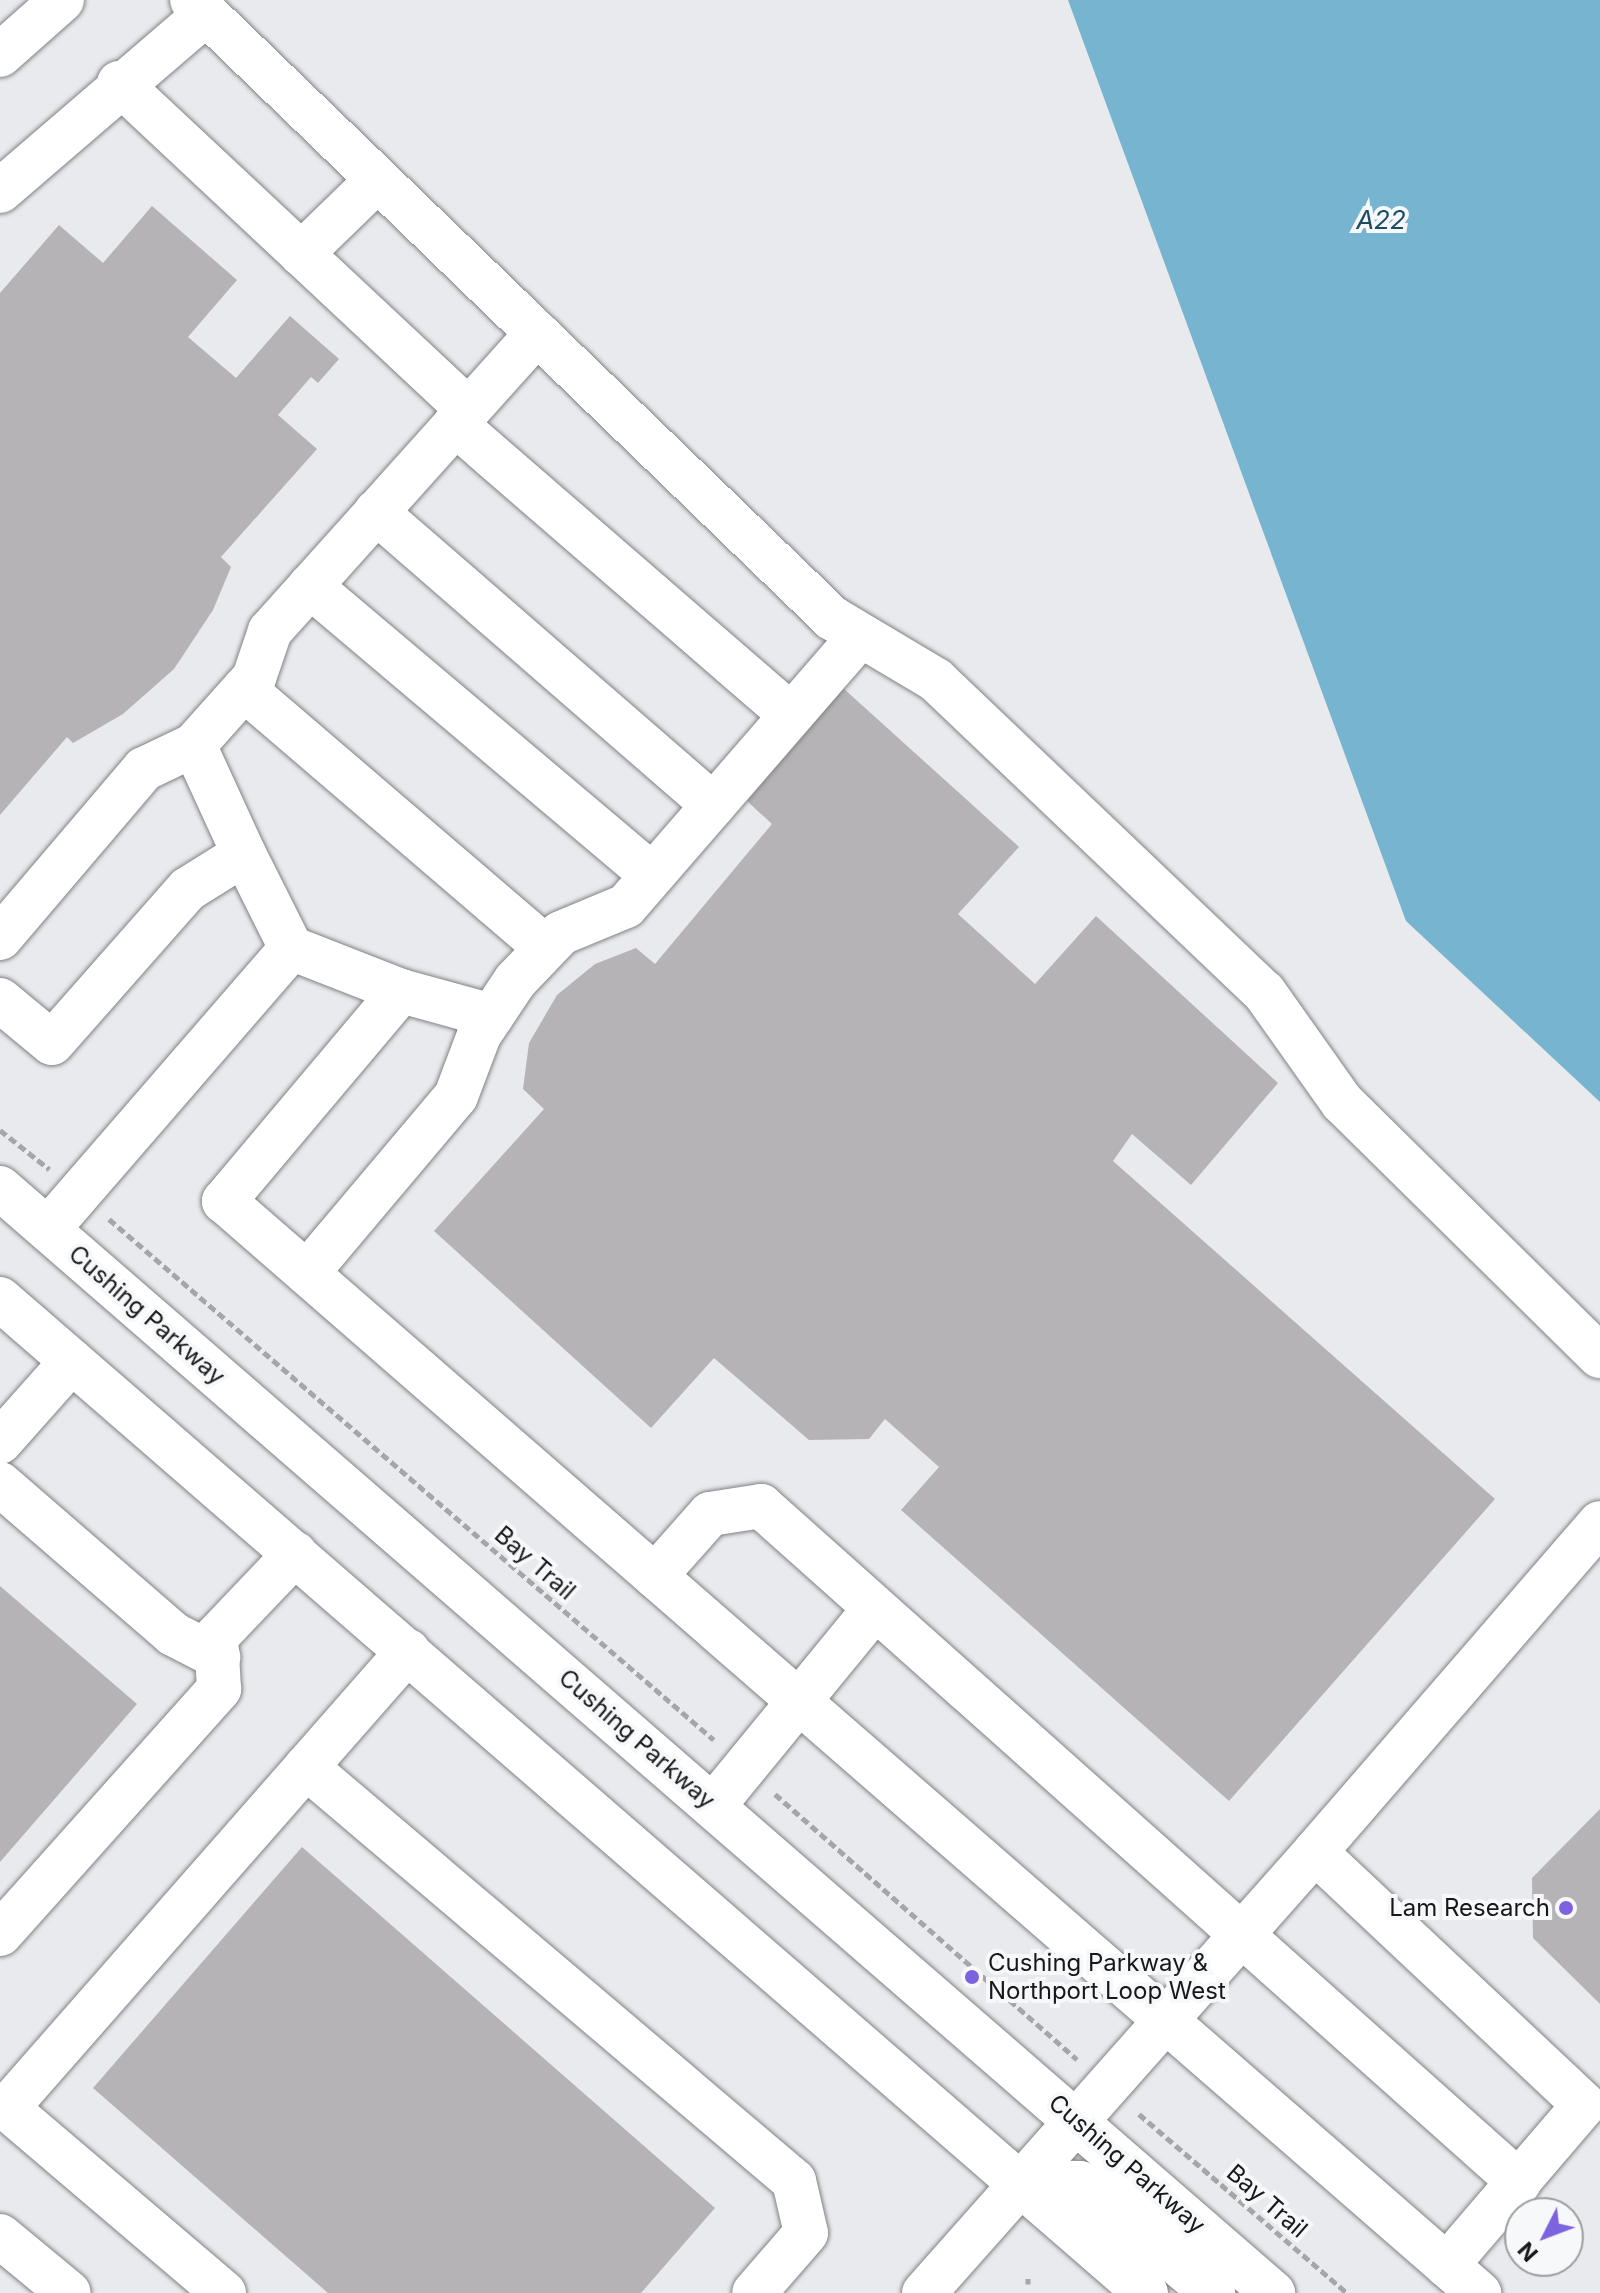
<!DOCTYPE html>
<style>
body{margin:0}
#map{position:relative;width:1600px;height:2293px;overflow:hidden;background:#e9eaed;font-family:Inter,sans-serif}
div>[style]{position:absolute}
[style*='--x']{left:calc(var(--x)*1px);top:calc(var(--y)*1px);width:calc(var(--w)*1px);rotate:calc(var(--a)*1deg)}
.water>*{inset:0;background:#76b4d0}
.building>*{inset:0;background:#b5b3b5}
.path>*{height:5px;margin-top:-2.5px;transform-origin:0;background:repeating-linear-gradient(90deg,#a5a6a8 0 8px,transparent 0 12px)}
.roads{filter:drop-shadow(0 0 2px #808284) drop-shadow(0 0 2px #808284)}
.minor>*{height:44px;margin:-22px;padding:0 22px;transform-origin:22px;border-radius:22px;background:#fff}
.major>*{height:44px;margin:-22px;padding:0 22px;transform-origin:22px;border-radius:22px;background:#fff}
.dots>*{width:22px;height:22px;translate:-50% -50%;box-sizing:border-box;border:4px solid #f6f8fa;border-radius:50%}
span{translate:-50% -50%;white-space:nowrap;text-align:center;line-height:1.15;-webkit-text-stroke:8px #f6f8fa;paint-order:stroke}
.street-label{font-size:24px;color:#181819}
.poi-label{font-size:24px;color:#181819}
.right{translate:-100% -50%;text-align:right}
.left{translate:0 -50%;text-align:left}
.water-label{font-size:26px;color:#194c60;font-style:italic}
.north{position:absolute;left:1504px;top:2197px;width:80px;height:80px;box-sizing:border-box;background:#f6f8fa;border:2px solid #9d9ea0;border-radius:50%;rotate:228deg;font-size:22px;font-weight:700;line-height:32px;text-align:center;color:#181819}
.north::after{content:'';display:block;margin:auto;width:28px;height:36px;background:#7e63de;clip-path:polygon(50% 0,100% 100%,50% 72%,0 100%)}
</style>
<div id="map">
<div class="water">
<div style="clip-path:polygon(1068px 0,1600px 0,1600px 1102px,1406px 921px)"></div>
</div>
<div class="building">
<div style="clip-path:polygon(152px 206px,237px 280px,188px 337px,236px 378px,290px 316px,339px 359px,318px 383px,311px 377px,278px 415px,317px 449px,221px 557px,231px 567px,213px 610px,174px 669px,123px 714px,73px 743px,67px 737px,0 815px,0 293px,59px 225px,103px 263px)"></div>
<div style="clip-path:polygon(843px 688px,1019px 847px,958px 914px,1035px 984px,1096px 916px,1278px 1083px,1191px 1185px,1132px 1134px,1113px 1161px,1495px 1499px,1229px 1801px,901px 1510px,939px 1467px,885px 1419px,869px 1439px,809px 1440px,714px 1358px,651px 1428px,434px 1231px,544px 1109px,523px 1089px,529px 1043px,557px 995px,595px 964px,636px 948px,655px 964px,772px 824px,747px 801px)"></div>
<div style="clip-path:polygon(0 1586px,137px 1704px,0 1862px)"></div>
<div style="clip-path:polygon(1600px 1809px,1600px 2004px,1533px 1938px,1532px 1878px)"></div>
<div style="clip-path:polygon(302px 1847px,715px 2208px,641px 2293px,328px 2293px,93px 2088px)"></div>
</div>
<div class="path">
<div style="--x:0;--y:1130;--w:63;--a:38.5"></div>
<div style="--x:109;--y:1219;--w:798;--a:40.73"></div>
<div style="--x:775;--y:1794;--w:402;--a:41.3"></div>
<div style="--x:1139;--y:2114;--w:274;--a:40.7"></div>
<div style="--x:1028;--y:2278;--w:6;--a:90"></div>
</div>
<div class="roads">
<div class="minor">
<div style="--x:192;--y:0;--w:890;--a:44"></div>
<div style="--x:832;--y:618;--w:121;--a:30.8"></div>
<div style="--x:936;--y:680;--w:453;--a:43.6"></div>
<div style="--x:1264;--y:992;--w:135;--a:54.7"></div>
<div style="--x:1342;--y:1102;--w:362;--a:44.6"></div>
<div style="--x:0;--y:55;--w:83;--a:-41.6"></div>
<div style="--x:119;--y:83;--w:478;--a:43.1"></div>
<div style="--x:0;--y:191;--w:272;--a:-40.7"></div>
<div style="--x:301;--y:254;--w:107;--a:-44.2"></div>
<div style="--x:455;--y:424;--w:444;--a:40.9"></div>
<div style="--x:376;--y:512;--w:447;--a:41"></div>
<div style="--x:310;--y:586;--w:448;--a:40.2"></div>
<div style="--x:244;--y:689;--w:398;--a:40.6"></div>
<div style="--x:194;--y:745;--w:90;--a:-48.2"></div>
<div style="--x:254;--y:678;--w:50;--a:-71.2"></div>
<div style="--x:270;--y:631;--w:400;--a:-48.1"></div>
<div style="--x:0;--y:938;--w:222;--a:-49.6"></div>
<div style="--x:144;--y:769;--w:55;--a:-25.6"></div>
<div style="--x:194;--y:745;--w:120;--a:65.4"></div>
<div style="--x:401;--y:991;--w:94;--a:15.4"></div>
<div style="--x:0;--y:1000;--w:67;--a:39.6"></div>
<div style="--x:52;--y:1043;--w:205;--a:-48.6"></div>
<div style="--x:188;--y:889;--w:66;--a:-32"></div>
<div style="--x:244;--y:854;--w:105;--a:63.4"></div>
<div style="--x:48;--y:1229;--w:371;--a:-49.1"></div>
<div style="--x:291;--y:948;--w:118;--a:21.4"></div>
<div style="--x:401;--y:991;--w:275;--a:130.1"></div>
<div style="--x:224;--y:1201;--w:1664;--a:41.03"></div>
<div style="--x:307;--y:1273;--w:231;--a:-49.9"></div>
<div style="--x:456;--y:1096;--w:65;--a:-69.3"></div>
<div style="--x:479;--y:1035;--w:65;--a:-56.3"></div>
<div style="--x:515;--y:981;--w:66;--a:-46.2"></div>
<div style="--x:561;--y:933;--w:70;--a:-22.6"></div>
<div style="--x:626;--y:906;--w:356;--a:-49.1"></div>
<div style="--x:0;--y:1442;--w:108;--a:-48.4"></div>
<div style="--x:0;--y:1484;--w:229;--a:40.9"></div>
<div style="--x:173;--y:1634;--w:51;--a:27.1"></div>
<div style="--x:655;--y:1576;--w:83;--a:-48.4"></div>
<div style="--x:710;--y:1514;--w:52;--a:-8.9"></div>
<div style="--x:761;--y:1506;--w:1016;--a:41.73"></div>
<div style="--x:306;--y:1767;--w:640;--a:40.31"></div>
<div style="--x:794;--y:2181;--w:53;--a:77"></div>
<div style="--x:806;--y:2233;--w:79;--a:130.9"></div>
<div style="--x:714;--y:1805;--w:251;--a:-50.7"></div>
<div style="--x:1315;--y:1852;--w:435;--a:-49.1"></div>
<div style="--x:0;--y:1934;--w:329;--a:-48.2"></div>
<div style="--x:219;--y:1689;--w:52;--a:-93.3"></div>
<div style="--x:216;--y:1637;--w:115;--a:-46.4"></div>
<div style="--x:0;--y:2236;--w:89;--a:39.6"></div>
<div style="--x:224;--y:2293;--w:285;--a:-139.6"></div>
<div style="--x:7;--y:2108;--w:608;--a:-48.73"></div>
<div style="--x:924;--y:2293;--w:589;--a:-48.44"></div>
<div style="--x:1315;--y:1852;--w:369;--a:43.2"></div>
<div style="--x:1584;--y:2105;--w:211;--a:130.6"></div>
</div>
<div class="major">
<div style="--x:0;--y:1188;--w:1686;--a:40.96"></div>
<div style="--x:0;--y:1299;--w:1517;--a:40.94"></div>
<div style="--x:1020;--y:2182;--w:60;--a:1"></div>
<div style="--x:1080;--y:2183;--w:173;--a:39.6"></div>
</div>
</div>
<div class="dots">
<div style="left:1566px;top:1908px;background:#7e63de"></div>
<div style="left:972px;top:1977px;background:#7e63de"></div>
</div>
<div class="street-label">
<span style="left:147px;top:1315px;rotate:41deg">Cushing Parkway</span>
<span style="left:535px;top:1563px;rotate:41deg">Bay Trail</span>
<span style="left:637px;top:1739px;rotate:41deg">Cushing Parkway</span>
<span style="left:1127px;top:2164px;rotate:41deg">Cushing Parkway</span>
<span style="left:1267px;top:2201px;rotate:41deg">Bay Trail</span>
</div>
<div class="poi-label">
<span class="right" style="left:1550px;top:1908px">Lam Research</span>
<span class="left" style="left:988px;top:1977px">Cushing Parkway &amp;<br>Northport Loop West</span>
</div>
<div class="water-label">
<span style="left:1381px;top:220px">A22</span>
</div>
<div class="north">N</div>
</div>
